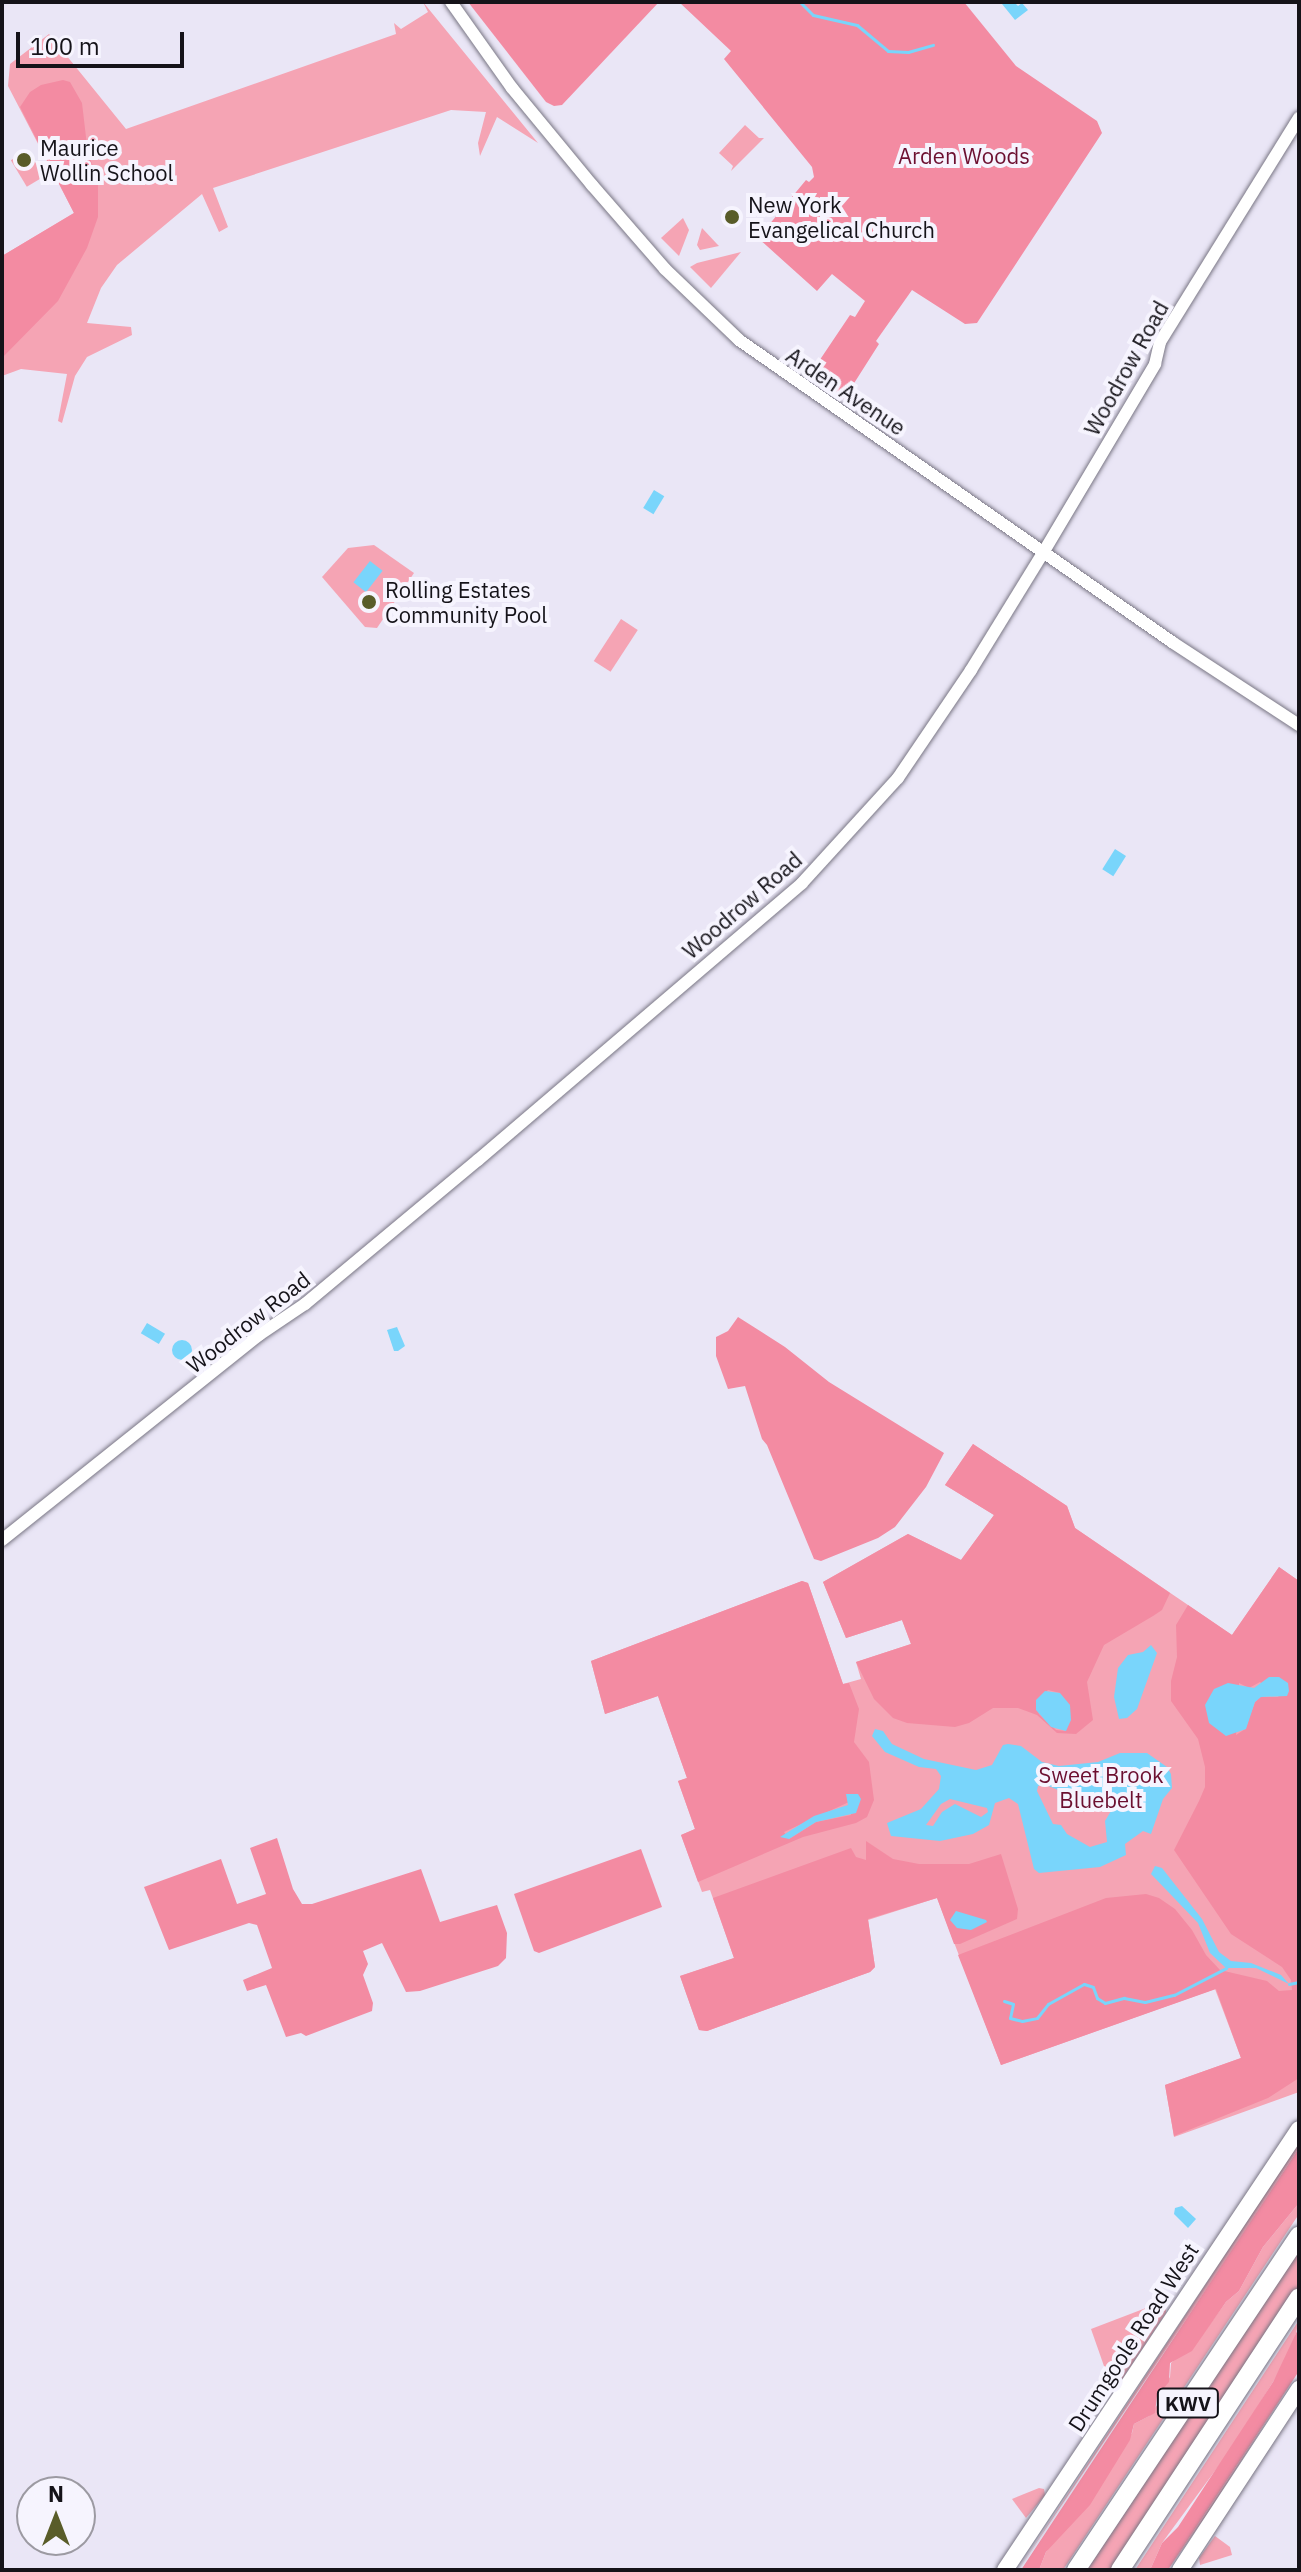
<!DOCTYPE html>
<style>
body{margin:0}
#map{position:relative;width:1301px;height:2572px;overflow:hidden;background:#eae6f6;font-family:"IBM Plex Sans",sans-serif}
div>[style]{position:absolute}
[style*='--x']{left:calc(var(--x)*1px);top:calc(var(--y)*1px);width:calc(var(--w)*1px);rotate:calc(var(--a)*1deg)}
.green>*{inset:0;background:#f5a4b4;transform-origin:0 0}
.forest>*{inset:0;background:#f38ba2}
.water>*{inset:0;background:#79d5fb;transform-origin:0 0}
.round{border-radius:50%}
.stream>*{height:3px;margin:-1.5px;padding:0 1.5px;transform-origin:1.5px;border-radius:1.5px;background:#79d5fb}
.roads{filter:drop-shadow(0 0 2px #797684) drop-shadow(0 0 2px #797684)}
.minor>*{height:12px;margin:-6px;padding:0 6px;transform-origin:6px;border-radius:6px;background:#fff}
.major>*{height:16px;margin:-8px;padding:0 8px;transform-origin:8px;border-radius:8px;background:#fff}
.highway>*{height:18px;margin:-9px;padding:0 9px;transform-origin:9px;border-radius:9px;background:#fff}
.dots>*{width:22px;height:22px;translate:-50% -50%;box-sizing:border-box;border:4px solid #f6f4fe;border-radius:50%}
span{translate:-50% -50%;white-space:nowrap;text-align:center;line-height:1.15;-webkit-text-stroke:8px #f6f4fe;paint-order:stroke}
.shield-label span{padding:2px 6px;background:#f6f4fe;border:2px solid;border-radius:6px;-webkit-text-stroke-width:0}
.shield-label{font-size:20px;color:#151319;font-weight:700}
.poi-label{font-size:22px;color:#151319}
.left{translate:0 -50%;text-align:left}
.park-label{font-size:22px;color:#6c0f30}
.street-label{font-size:22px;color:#151319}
.frame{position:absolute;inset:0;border:4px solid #151319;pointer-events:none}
.north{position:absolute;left:16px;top:2476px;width:80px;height:80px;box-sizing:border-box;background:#f6f4fe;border:2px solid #9c9aa2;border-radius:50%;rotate:0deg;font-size:22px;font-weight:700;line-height:32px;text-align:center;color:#151319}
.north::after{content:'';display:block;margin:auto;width:28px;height:36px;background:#595c29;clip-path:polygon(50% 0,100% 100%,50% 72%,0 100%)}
.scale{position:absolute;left:16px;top:32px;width:168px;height:36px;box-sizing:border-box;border:4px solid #151319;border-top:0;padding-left:10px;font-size:24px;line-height:28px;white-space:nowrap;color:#151319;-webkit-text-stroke:6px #f6f4fe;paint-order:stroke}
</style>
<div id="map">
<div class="green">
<div style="clip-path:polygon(423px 2px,538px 143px,497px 117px,480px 156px,478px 143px,486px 112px,451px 110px,213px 188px,228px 227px,219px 232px,202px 194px,117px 265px,101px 288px,87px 323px,131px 327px,132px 335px,87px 357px,75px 376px,62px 423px,58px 421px,67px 374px,21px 369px,2px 376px,2px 256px,74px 213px,8px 86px,10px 64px,49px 34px,126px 129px,396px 34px,394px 23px,401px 29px,428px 12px)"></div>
<div style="clip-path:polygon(745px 125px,759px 138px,764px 138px,731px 171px,733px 166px,719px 153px)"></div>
<div style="left:28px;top:150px;width:31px;height:20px;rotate:59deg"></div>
<div style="clip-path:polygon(683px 218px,689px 230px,679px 256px,661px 238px)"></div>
<div style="clip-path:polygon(702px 228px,717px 244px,719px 246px,700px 250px,697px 245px)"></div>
<div style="clip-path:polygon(741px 252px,711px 288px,690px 267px,697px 263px)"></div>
<div style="clip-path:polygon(374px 545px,414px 573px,377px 628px,365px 627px,322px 577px,348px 548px)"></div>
<div style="left:621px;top:619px;width:20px;height:50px;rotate:33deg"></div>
<div style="clip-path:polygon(973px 1444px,1067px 1506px,1075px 1528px,1232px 1635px,1279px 1567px,1299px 1581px,1299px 2092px,1174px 2137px,1165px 2085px,1241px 2058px,1215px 1989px,1001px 2065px,937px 1898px,868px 1920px,875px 1967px,870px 1972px,707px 2031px,699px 2030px,680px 1976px,734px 1958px,710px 1890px,702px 1892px,681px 1835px,695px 1829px,678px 1781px,687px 1778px,658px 1696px,605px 1714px,591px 1661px,802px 1581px,808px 1583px,843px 1684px,861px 1679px,856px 1662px,911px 1644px,902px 1620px,846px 1638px,823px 1582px,908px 1534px,961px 1560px,994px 1515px,945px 1485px)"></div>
<div style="clip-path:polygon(1299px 2142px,1299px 2148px,1216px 2275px,1018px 2570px)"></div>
<div style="clip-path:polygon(1299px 2203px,1299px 2214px,1063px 2570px,1039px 2570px,1046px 2552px,1132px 2433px,1134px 2424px,1149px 2416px,1158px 2404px,1157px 2396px,1170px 2377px,1171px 2363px,1200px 2338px,1226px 2302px,1239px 2291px,1263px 2247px)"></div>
<div style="clip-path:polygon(1299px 2250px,1299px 2287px,1217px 2413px,1112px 2570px,1087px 2570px)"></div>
<div style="clip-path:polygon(1159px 2303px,1166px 2305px,1166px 2313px,1119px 2384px,1111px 2386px,1091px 2329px)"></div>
<div style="clip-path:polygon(1299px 2320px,1294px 2342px,1273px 2382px,1231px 2449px,1162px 2543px,1150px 2570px,1135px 2570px)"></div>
<div style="clip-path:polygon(1299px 2371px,1206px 2516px,1168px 2570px,1265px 2423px)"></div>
<div style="clip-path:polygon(1039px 2488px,1044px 2489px,1045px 2495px,1026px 2518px,1012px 2499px)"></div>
<div style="clip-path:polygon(1215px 2536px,1230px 2547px,1232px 2555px,1200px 2565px,1199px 2558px)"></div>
</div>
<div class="forest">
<div style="clip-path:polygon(468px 2px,659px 2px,562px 105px,554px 106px,546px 102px)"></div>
<div style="clip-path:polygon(679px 2px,964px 2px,1016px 66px,1097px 121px,1102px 133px,977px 323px,965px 324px,912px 290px,876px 341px,879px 344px,844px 399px,809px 376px,850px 315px,855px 317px,865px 301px,832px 274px,817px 291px,758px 238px,806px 180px,809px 182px,814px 177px,812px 167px,724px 59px,731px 51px)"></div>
<div style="clip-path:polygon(63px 80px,70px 82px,82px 103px,88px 154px,98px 178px,98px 217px,87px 248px,58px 301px,2px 358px,2px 256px,74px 213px,20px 107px,30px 92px,41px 85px)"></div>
<div style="clip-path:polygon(738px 1317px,785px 1347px,829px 1382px,944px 1453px,926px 1487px,895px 1527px,878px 1538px,821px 1561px,814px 1559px,767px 1445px,762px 1439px,745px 1386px,728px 1389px,716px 1356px,716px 1337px,728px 1331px)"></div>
<div style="clip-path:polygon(evenodd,973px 1444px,1067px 1506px,1075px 1528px,1170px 1593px,1162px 1610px,1153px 1616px,1104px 1645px,1087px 1682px,1093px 1720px,1076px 1734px,1057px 1733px,1037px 1715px,1018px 1708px,993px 1708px,969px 1723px,955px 1727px,907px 1723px,893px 1718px,874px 1699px,856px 1662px,911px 1644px,902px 1620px,846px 1638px,823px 1582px,908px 1534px,961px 1560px,994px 1515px,945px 1485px,973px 1444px,1048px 1690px,1060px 1693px,1066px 1731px,1056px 1730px,1039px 1714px,1036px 1701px,1048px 1690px)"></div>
<div style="clip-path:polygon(evenodd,1279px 1567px,1299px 1581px,1299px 2078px,1268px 2098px,1174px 2136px,1165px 2085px,1241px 2058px,1216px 1989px,1001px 2065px,958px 1955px,1106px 1898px,1146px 1894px,1159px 1898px,1175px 1909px,1192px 1930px,1206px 1955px,1220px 1970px,1267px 1981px,1279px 1991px,1292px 1990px,1291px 1980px,1282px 1967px,1231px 1934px,1174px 1850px,1199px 1801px,1205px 1787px,1205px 1767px,1198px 1739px,1171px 1701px,1171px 1681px,1177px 1657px,1176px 1625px,1188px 1605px,1232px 1635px,1279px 1567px,1260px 1682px,1279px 1697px,1260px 1697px,1255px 1702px,1245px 1729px,1236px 1735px,1239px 1683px,1249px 1688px,1260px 1682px)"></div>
<div style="clip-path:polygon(evenodd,802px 1581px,808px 1583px,843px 1684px,849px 1683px,859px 1709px,854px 1742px,869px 1762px,874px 1800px,867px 1817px,856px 1823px,803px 1837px,698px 1882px,681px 1835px,695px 1829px,678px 1781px,687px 1778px,658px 1696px,605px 1714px,591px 1661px,802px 1581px,849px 1802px,851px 1815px,816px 1822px,789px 1839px,784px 1832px,849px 1802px)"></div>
<div style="clip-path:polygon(277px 1838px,293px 1889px,302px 1904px,312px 1904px,421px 1869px,440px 1922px,497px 1905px,507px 1933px,506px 1958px,498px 1966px,420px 1991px,406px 1992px,382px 1943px,363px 1951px,368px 1964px,363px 1975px,373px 2003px,372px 2011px,306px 2036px,301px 2033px,286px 2037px,266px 1985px,247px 1991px,243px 1980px,272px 1968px,257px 1925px,249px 1923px,169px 1950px,144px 1887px,221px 1859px,237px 1904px,266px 1894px,250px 1848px)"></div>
<div style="clip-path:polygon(866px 1841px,893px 1859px,919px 1864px,969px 1864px,1001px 1854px,1018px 1909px,1017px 1919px,960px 1944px,954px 1944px,937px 1898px,868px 1919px,875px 1967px,870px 1972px,707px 2031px,699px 2030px,680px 1976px,734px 1958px,713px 1898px,851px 1848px,856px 1857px,866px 1860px)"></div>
<div style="clip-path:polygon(641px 1849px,662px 1907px,539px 1953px,534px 1951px,514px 1894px)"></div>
<div style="clip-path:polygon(1299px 2148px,1299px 2203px,1263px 2247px,1239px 2291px,1226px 2302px,1192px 2351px,1170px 2363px,1169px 2382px,1157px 2396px,1155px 2413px,1134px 2424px,1130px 2440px,1090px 2505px,1046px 2552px,1039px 2570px,1021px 2570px)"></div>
<div style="clip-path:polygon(1299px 2327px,1299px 2371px,1168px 2570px,1150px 2570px,1162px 2543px,1178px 2527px,1273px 2382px)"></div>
</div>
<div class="water">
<div style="clip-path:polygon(1014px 2px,1018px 6px,1022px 3px,1028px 10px,1015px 20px,1002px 4px)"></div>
<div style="left:654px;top:490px;width:12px;height:21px;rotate:31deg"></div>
<div style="left:370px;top:561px;width:16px;height:27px;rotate:38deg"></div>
<div style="left:1115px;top:849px;width:13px;height:24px;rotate:32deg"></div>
<div style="left:147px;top:1323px;width:21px;height:12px;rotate:31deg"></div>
<div style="clip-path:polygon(397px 1327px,405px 1346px,398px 1351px,394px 1351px,387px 1330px)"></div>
<div class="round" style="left:172px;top:1340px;width:20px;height:20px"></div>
<div style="clip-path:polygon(1151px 1645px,1157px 1653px,1137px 1709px,1127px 1718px,1119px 1719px,1114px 1697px,1118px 1668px,1128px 1655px,1143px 1652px)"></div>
<div style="clip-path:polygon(1269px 1677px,1279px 1677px,1288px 1683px,1289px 1691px,1287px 1696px,1261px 1697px,1255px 1702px,1246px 1729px,1226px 1736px,1209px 1723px,1205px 1705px,1214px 1689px,1228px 1683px,1254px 1688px)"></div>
<div style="clip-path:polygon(1045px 1691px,1060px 1693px,1070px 1705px,1071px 1720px,1066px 1731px,1051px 1727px,1036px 1710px,1036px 1700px)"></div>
<div style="clip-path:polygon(evenodd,875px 1729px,883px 1731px,892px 1744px,924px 1759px,976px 1770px,992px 1765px,1003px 1745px,1008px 1744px,1021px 1746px,1042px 1762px,1059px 1766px,1098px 1762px,1120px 1753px,1147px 1753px,1167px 1767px,1171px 1774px,1172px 1788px,1163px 1799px,1151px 1834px,1143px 1831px,1125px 1844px,1126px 1855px,1100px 1867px,1039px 1873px,1034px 1869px,1018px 1804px,1009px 1798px,995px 1803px,989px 1825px,973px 1834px,940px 1841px,891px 1836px,887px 1823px,921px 1809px,939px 1789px,941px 1776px,936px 1769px,919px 1767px,885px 1752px,872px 1736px,875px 1729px,1044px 1784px,1079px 1799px,1114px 1806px,1105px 1821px,1107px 1842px,1090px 1847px,1067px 1834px,1061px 1825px,1053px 1824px,1037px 1791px,1038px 1786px,1044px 1784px,875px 1729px,950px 1799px,987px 1808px,988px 1812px,981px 1817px,955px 1804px,942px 1812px,933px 1826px,926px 1825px,941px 1804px,950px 1799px)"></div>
<div style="clip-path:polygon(846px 1794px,858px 1794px,861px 1799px,856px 1813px,816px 1822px,789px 1839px,780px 1837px,814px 1816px,848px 1805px)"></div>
<div style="clip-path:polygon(1155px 1866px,1162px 1868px,1202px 1919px,1219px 1952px,1231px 1961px,1251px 1963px,1281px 1975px,1289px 1984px,1256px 1968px,1226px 1968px,1210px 1953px,1198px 1923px,1151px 1874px)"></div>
<div style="clip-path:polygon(956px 1911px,986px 1920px,987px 1922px,971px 1930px,957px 1928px,950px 1920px)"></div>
<div style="clip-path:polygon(1182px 2206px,1196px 2219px,1188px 2228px,1174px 2214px,1175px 2208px)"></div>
</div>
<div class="stream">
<div style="--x:800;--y:2;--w:18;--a:45"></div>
<div style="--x:813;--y:15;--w:45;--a:12.8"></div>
<div style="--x:857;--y:25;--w:40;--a:40"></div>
<div style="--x:888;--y:51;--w:20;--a:3"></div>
<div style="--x:908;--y:52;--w:26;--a:-16"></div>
<div style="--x:1289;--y:1984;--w:10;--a:-11"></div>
<div style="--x:1004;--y:2001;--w:9;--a:18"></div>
<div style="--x:1013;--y:2004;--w:14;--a:102"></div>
<div style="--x:1010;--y:2018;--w:12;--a:14"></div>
<div style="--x:1022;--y:2021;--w:15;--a:-11"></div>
<div style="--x:1037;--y:2018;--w:18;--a:-52"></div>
<div style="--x:1048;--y:2004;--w:41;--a:-29.1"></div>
<div style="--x:1084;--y:1984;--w:9;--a:18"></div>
<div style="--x:1093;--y:1987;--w:12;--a:70"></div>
<div style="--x:1097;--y:1998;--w:9;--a:32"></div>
<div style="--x:1105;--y:2003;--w:20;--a:-15"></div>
<div style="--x:1124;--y:1998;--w:21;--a:11"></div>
<div style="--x:1145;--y:2002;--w:30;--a:-14"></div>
<div style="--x:1174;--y:1995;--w:59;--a:-27.4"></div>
</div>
<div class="roads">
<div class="minor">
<div style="--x:451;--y:2;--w:105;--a:54.7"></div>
<div style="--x:512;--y:88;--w:126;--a:50.5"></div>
<div style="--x:592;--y:185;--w:111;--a:49"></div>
<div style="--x:665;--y:269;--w:103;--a:43.8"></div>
<div style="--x:739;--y:340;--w:528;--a:34.89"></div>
<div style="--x:1172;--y:642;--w:152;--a:33.2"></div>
<div style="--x:2;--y:1540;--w:329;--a:-38.6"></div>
<div style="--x:259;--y:1335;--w:55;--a:-34"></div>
<div style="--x:305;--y:1304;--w:225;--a:-39.8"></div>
<div style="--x:478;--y:1160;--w:426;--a:-40.5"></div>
<div style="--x:802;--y:883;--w:142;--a:-47.6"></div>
<div style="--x:898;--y:778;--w:130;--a:-55.9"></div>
<div style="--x:971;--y:670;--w:137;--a:-58.4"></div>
<div style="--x:1043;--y:553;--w:220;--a:-59.3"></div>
<div style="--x:1155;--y:364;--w:23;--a:-77"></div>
<div style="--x:1160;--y:342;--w:264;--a:-58.2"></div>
</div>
<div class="major">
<div style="--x:1005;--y:2570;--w:530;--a:-56.31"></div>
<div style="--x:1180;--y:2570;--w:217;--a:-56.7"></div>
</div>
<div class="highway">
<div style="--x:1076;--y:2570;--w:402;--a:-56.3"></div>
<div style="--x:1120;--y:2570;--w:326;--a:-56.7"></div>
</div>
</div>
<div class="dots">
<div style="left:24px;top:160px;background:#595c29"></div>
<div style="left:732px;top:217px;background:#595c29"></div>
<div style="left:369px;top:602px;background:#595c29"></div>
</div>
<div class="shield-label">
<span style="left:1188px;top:2403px">KWV</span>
</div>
<div class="poi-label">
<span class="left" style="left:40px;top:160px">Maurice<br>Wollin School</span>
<span class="left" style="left:748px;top:217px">New York<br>Evangelical Church</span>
<span class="left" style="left:385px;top:602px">Rolling Estates<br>Community Pool</span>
</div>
<div class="park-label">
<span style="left:964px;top:156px">Arden Woods</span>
<span style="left:1101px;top:1787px">Sweet Brook<br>Bluebelt</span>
</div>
<div class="street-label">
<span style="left:1126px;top:368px;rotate:-61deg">Woodrow Road</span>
<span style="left:846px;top:391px;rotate:34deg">Arden Avenue</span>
<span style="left:742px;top:905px;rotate:-41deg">Woodrow Road</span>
<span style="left:248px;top:1322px;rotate:-38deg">Woodrow Road</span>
<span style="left:1133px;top:2337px;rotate:-57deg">Drumgoole Road West</span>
</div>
<div class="frame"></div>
<div class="north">N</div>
<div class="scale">100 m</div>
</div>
